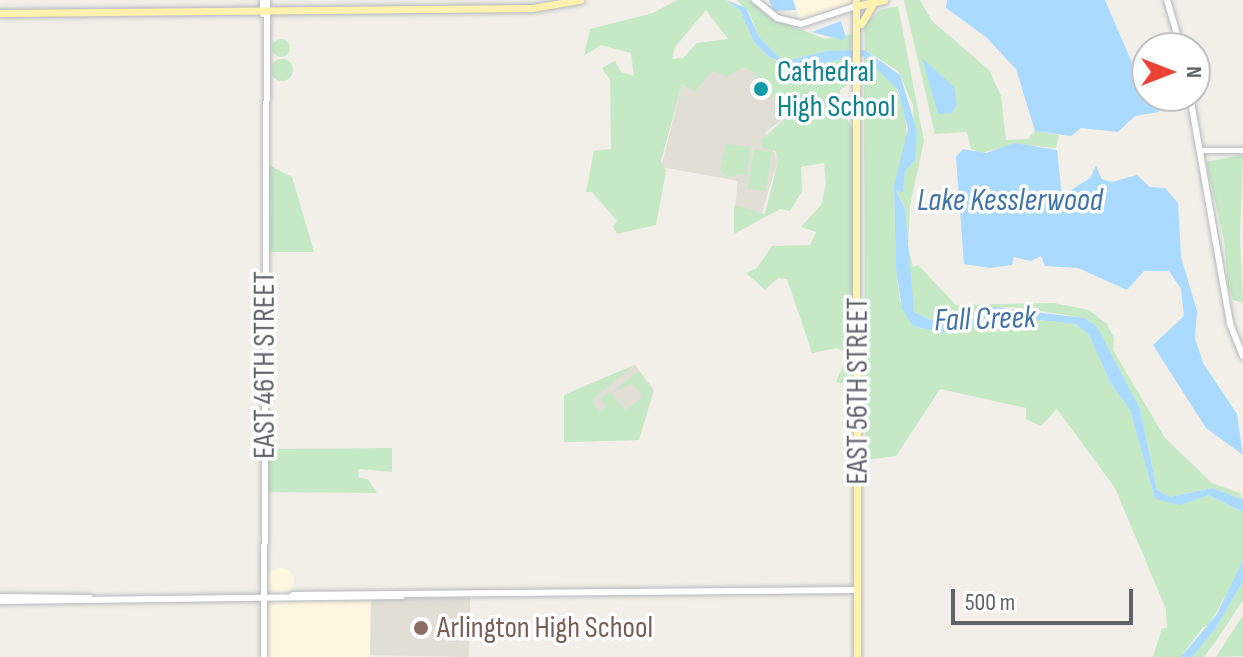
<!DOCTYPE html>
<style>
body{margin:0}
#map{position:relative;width:1243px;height:657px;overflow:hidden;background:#f1efe8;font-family:"Sofia Sans Condensed",sans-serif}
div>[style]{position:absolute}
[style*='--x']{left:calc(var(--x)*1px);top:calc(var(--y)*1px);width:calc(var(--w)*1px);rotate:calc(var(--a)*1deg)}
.commercial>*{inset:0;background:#fef7e0;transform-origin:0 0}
.round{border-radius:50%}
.education>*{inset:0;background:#e1ded6;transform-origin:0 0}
.green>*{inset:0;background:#c5e8c5;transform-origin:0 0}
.water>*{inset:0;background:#aadaff}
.roads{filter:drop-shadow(0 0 2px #b5b8bc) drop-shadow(0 0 2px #b5b8bc)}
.tertiary>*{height:5px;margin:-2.5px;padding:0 2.5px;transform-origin:2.5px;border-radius:2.5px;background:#fff}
.secondary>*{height:6px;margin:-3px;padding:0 3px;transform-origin:3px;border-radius:3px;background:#fff}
.primary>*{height:7px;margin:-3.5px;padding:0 3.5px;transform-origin:3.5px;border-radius:3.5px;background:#fff2af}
.dots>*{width:22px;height:22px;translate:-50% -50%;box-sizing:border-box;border:4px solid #fff;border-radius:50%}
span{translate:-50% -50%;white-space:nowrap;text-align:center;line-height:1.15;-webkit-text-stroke:7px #fff;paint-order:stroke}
.culture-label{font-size:30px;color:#0d838f}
.left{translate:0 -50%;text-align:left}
.street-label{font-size:30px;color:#5f6368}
.education-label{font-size:30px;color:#785e54}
.water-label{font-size:32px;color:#4174aa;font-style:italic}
.north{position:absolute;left:1131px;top:32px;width:80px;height:80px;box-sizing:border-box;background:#fff;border:2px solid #bfc1c3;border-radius:50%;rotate:90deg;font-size:22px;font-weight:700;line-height:32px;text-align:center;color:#5f6368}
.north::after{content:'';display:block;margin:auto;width:28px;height:36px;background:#ea4335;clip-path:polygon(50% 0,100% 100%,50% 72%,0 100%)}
.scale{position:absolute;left:951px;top:589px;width:182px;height:36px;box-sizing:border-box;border:4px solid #5f6368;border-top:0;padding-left:10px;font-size:24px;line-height:28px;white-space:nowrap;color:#5f6368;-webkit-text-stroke:6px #fff;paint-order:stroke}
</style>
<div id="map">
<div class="commercial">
<div style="clip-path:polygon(795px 0,864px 0,799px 22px)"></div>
<div class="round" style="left:268px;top:568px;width:26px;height:26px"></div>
<div style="left:268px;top:598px;width:103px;height:59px;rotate:1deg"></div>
</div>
<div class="education">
<div style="clip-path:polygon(744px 67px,755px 73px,787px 117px,765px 132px,778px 161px,761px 215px,735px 206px,738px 181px,661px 167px,682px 84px,712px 70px)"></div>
<div style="clip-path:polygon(635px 365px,654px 390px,639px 440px,564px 442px,564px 395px)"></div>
<div style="left:470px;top:598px;width:59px;height:99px;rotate:91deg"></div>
</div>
<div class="green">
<div style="clip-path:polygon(evenodd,677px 0,726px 0,740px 10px,754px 42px,769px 57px,792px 67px,852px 56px,852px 82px,840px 90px,840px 106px,854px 131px,855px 378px,847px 384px,836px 382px,848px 354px,837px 348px,812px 353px,787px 279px,778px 278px,765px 290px,746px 273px,757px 268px,772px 246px,810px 245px,816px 232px,801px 227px,821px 205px,826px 184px,824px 163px,801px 167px,802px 191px,790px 211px,780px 209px,734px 234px,734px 205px,765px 214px,778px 161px,775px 151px,762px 147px,761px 140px,787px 117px,755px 73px,744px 67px,727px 76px,712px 71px,695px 91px,682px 84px,661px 161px,666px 171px,656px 225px,617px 234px,613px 226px,617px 221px,592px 192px,586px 192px,594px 151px,611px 149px,610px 80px,602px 68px,615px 61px,621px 72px,634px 76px,631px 53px,601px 45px,584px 56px,590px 29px,653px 13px,677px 0,706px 10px,728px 39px,697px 43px,683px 58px,672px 59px,675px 47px,706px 10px)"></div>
<div style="clip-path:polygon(737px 0,749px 0,769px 17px,825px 39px,852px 34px,851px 51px,826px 51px,790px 60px,779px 57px,759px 37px,749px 12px)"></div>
<div style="clip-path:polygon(904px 0,920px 0,932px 21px,989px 70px,1001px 96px,1006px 140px,1028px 139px,1035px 131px,1059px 135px,1056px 148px,1016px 144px,982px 153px,971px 149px,967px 132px,935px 134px)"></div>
<div style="clip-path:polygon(898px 6px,924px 141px,910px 206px,908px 246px,913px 267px,918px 265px,956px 305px,1054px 303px,1089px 310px,1107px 324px,1114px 338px,1113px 350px,1165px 438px,1212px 483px,1240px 493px,1243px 500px,1212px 488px,1170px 497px,1157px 490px,1140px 409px,1097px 328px,1085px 318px,1013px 307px,981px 309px,970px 320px,938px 323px,914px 312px,905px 245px,905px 209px,896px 191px,903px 188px,905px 170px,915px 160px,913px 105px,898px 71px,865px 50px,864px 25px,880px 10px)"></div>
<div class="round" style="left:272px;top:39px;width:18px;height:18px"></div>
<div style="clip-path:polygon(864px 56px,894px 82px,905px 111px,907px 140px,894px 186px,896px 269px,900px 301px,913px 326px,942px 333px,1003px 316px,1076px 324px,1089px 335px,1111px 384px,1130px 410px,1155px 499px,1188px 502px,1209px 495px,1243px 512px,1243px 560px,1237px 575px,1209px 625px,1203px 627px,1181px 657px,1153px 657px,1162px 628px,1167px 628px,1166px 609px,1115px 488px,1057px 409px,1041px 426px,1026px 419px,1026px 408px,940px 389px,896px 456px,865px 460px)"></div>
<div class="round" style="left:271px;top:59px;width:22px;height:22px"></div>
<div style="clip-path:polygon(726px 144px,751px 147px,744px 190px,745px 174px,727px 177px,720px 170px)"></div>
<div style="left:754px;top:149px;width:18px;height:40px;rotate:9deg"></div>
<div style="clip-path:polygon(1243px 155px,1240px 237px,1243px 303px,1233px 300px,1228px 286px,1224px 240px,1206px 162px)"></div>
<div style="clip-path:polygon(269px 165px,292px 177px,314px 252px,270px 252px)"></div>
<div style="clip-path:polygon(634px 365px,592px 400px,599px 411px,606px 406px,601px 398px,610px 392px,625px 410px,642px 398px,639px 391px,631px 384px,612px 392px,639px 371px,653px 391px,639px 440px,564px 442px,564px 395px)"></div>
<div style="clip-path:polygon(392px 448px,392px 472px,358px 469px,359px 478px,368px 479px,377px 493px,268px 492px,269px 449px)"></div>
<div style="clip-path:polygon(1243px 581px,1243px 600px,1218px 638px,1204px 657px,1192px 657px,1216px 628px)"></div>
<div style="clip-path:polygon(1243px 615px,1243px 656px,1216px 657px)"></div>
</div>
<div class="water">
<div style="clip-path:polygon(726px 0,746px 8px,759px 37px,779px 57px,790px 60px,826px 51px,865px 50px,900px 75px,917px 131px,915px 160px,905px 171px,903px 192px,896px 191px,905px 209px,914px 312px,938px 323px,970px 320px,994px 307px,1085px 318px,1097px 327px,1140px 409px,1157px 490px,1170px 497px,1212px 488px,1243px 500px,1243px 512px,1209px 495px,1180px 505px,1155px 499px,1130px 410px,1111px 384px,1089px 335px,1076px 324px,1003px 316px,942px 333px,913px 326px,902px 309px,896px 269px,894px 186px,908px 129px,898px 90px,864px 56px,796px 67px,769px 57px,754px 42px,740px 10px)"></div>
<div style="clip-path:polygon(769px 0,793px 0,796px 10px,774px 11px)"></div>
<div style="clip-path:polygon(947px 0,1105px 0,1133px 65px,1147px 62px,1147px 96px,1158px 96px,1159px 112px,1135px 116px,1118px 132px,1081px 128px,1071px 136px,1035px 131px,1016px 69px,986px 37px,946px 8px)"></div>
<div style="clip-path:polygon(841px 21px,846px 38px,842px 40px,812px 32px)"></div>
<div style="clip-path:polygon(922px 58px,954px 87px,957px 104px,952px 113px,938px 114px)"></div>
<div style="clip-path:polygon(1015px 143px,1057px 150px,1062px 196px,1090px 178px,1096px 166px,1102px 179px,1112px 182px,1137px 175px,1150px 187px,1165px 188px,1178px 203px,1181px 257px,1197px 311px,1195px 338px,1203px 363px,1237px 414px,1243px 455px,1206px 428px,1153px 345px,1184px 316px,1181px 289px,1169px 271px,1144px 271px,1127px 290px,1078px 268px,1045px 266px,1041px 256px,1031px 261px,1014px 257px,1012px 265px,990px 268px,964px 264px,956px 157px,963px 149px,986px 153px)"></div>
<div style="clip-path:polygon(1243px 560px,1243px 581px,1216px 628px,1192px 657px,1181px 657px,1217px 614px)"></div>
</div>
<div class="roads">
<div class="tertiary">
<div style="--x:1200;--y:150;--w:43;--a:0"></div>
</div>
<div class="secondary">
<div style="--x:263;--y:0;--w:14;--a:90"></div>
<div style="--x:755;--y:0;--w:28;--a:39"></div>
<div style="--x:777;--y:18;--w:25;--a:14"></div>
<div style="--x:801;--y:24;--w:58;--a:-18.1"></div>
<div style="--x:1167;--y:0;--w:50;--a:73.7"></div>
<div style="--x:1190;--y:96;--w:231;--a:80"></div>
<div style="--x:1230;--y:324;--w:35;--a:68"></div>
<div style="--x:293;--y:595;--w:565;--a:-0.51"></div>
<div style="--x:0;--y:597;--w:90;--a:0.6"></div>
<div style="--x:0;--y:601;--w:402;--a:-0.7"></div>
<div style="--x:264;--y:657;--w:657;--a:-89.74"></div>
</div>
<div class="primary">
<div style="--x:856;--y:0;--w:657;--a:89.91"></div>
<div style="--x:856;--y:6;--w:29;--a:-12"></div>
<div style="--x:0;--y:13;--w:532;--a:-0.54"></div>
<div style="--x:532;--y:8;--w:49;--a:-9.5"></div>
<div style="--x:861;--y:24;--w:21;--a:-59"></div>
</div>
</div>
<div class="dots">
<div style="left:761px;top:89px;background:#0f9aa8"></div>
<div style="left:421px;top:628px;background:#8d6e63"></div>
</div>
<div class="culture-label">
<span class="left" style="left:777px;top:89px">Cathedral<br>High School</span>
</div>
<div class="street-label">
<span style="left:265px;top:365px;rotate:-90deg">EAST 46TH STREET</span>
<span style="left:858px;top:391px;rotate:-90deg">EAST 56TH STREET</span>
</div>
<div class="education-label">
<span class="left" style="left:437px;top:628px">Arlington High School</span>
</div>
<div class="water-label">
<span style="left:1010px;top:201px">Lake Kesslerwood</span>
<span style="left:985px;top:320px;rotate:-2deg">Fall Creek</span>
</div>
<div class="north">N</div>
<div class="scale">500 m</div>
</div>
